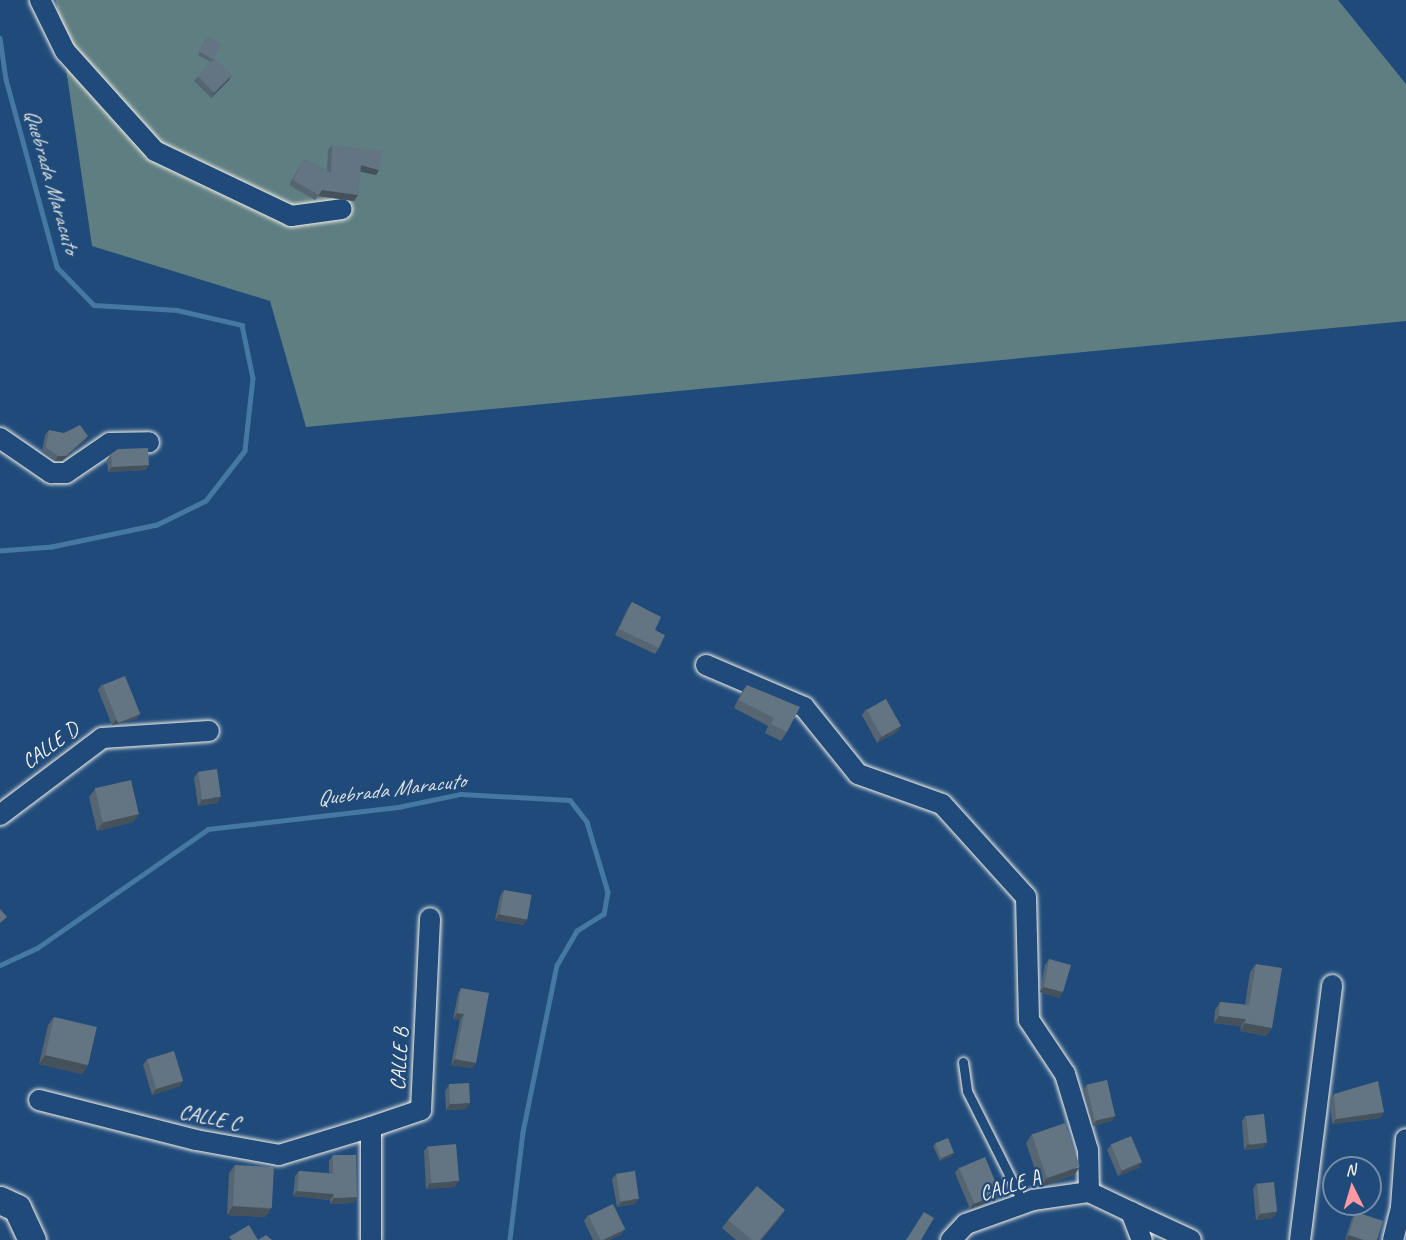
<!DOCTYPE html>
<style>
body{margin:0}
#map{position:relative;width:1406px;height:1240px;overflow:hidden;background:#1f4a7a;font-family:Caveat,sans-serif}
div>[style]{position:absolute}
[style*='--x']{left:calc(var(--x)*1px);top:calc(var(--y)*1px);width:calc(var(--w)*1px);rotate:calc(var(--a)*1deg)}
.green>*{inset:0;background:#5e7e82}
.stream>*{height:4.5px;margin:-2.25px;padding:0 2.25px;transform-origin:2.25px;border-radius:2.25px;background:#4578a2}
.roads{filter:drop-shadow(0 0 2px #f4f1e8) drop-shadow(0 0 2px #f4f1e8)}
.lane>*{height:9px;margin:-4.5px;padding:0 4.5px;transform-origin:4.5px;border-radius:4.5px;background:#1f4a7a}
.street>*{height:20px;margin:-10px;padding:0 10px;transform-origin:10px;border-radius:10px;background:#1f4a7a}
.secondary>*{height:27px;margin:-13.5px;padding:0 13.5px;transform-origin:13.5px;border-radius:13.5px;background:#1f4a7a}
.wall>*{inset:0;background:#556571}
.shaded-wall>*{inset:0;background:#45525c}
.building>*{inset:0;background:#637583;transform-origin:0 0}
span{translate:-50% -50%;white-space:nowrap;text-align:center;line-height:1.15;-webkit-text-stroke:4.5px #1f4a7a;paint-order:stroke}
.street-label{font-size:21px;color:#f4f1e8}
.water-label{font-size:22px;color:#dadfde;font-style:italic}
.north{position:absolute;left:1322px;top:1156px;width:60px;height:60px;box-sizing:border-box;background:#1f4a7a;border:2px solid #748da6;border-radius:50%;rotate:355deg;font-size:16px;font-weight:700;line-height:24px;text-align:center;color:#f4f1e8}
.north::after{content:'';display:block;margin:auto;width:21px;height:27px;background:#ff9aa2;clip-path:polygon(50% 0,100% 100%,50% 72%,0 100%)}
</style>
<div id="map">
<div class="green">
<div style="clip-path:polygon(56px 0,1338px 0,1406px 84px,1406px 321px,306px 427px,270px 301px,92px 246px)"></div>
</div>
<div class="stream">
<div style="--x:0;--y:38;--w:41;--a:81.7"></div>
<div style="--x:6;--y:79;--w:195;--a:74.8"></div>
<div style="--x:57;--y:267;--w:53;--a:45.8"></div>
<div style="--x:94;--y:305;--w:83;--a:3.4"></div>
<div style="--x:177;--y:310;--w:67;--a:13"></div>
<div style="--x:242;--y:325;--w:54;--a:78.3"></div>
<div style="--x:253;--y:378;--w:73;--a:96.3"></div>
<div style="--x:245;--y:451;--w:63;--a:128"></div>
<div style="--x:206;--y:501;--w:55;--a:153.9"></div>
<div style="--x:157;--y:525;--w:107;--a:168.2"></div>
<div style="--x:52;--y:547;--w:52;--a:175.6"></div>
<div style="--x:0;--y:965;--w:41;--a:-24.7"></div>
<div style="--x:37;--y:948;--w:208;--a:-34.8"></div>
<div style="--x:208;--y:829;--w:191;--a:-6.6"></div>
<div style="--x:398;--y:807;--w:64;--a:-11.7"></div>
<div style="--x:461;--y:794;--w:109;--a:3.2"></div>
<div style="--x:570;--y:800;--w:28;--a:52"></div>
<div style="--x:587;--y:822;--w:73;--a:73.3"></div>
<div style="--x:608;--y:892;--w:22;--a:100"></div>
<div style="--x:604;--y:914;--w:32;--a:148"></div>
<div style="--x:577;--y:931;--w:39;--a:120"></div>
<div style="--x:557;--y:965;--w:170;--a:101.5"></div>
<div style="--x:523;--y:1132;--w:109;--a:96.9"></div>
</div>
<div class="roads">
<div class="lane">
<div style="--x:963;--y:1062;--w:29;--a:82"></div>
<div style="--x:967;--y:1091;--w:125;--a:63.4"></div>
</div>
<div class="street">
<div style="--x:40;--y:0;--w:57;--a:63.9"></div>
<div style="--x:65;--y:51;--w:135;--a:48"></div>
<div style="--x:155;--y:151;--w:151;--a:25.5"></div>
<div style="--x:291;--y:216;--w:51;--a:-7.8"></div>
<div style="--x:0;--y:438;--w:62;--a:34.5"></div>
<div style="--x:51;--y:473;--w:15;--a:0"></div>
<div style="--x:66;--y:473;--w:53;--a:-34.3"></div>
<div style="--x:110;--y:443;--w:39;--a:-1"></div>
<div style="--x:706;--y:665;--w:107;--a:23.2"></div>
<div style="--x:804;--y:707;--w:86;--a:51.1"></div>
<div style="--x:858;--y:774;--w:89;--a:19.7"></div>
<div style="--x:942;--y:804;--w:125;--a:47.9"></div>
<div style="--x:1026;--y:897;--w:123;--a:88.6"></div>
<div style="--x:1029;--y:1020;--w:65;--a:56.3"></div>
<div style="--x:1065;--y:1074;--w:79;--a:73.2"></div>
<div style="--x:1088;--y:1150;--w:42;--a:88.6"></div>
<div style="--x:0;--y:815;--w:128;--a:-37"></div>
<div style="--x:102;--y:738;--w:107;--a:-3.7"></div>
<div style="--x:39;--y:1100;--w:162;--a:14.3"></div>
<div style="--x:196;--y:1140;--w:84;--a:10.2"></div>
<div style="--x:279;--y:1155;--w:96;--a:-16.9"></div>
<div style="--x:1089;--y:1192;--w:47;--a:25.5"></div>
<div style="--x:1131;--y:1212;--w:30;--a:69"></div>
<div style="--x:1131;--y:1212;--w:66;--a:25"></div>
<div style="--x:371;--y:1240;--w:113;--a:-90"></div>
<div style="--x:371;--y:1127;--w:53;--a:-18.8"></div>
<div style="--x:421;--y:1110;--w:192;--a:-87.3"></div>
<div style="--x:951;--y:1240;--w:22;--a:-47"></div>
<div style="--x:966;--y:1224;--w:71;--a:-19.7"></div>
<div style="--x:1033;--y:1200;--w:57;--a:-8.1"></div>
<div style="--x:1300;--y:1240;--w:257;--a:-82.8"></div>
<div style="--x:1393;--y:1240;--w:34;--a:-76"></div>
<div style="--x:1401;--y:1207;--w:68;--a:-85.8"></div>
</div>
<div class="secondary">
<div style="--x:0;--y:1200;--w:19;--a:25"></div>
<div style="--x:17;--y:1208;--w:35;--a:65"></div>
</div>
</div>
<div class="wall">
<div style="clip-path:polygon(206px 39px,214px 58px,229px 80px,211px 98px,194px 81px,211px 62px,198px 55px)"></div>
<div style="clip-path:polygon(332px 145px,376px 175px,360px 171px,358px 195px,354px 201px,318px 196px,315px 200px,289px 185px,304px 159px,327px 171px,328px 150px)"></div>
<div style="clip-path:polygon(49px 430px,84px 441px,62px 461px,55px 461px,42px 452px,45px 435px)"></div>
<div style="clip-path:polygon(111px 454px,149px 465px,145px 470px,108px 472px,107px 460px)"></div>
<div style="clip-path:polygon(632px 602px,659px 648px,655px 654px,615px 635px,628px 608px)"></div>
<div style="clip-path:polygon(102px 684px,140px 714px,136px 719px,112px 725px,98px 690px)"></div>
<div style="clip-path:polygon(747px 685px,787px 732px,781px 741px,765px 733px,768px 726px,734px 708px,741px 693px)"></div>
<div style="clip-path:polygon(866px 709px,897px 732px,877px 743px,862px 715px)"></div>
<div style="clip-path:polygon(198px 772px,217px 803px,198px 806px,194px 778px)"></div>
<div style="clip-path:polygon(95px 789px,139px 814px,133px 822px,97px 831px,89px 797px)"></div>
<div style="clip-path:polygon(504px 890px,527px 919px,523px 925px,495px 920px,500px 896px)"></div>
<div style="clip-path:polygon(1049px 959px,1063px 992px,1059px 998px,1040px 992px,1045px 965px)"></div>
<div style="clip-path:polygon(1256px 964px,1272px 1028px,1266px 1036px,1240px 1031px,1241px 1026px,1214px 1023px,1215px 1010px,1220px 1002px,1245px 1005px,1250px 972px)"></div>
<div style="clip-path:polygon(461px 988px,472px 1068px,451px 1065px,460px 1020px,453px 1019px,458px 994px)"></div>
<div style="clip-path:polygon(54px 1017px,88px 1065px,82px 1074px,39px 1064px,48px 1025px)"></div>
<div style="clip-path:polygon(147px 1059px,183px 1081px,180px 1086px,152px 1095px,143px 1065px)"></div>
<div style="clip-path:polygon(449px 1085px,466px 1109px,446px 1110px,445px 1091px)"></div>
<div style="clip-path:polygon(1087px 1085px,1115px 1116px,1111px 1121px,1093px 1126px,1083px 1090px)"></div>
<div style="clip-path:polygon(1334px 1094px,1384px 1112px,1380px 1118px,1332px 1124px,1330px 1099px)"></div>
<div style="clip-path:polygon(1246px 1115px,1263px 1148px,1244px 1150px,1242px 1121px)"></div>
<div style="clip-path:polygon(1032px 1134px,1074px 1175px,1041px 1187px,1026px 1143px)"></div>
<div style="clip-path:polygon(935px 1144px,952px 1156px,940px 1161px,933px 1146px)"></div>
<div style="clip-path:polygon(1111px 1145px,1142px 1162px,1138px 1168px,1118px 1176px,1107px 1150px)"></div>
<div style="clip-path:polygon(428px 1146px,455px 1187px,426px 1189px,424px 1151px)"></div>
<div style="clip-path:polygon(333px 1155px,357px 1197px,353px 1203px,330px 1204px,330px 1200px,293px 1196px,295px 1176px,299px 1171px,329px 1173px,329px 1161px)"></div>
<div style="clip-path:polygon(235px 1165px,271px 1209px,265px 1217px,227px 1215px,229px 1173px)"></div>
<div style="clip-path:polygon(959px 1167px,996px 1199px,970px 1209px,955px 1173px)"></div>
<div style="clip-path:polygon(616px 1174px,635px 1204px,617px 1207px,612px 1179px)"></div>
<div style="clip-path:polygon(1257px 1183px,1273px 1218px,1256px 1220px,1253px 1189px)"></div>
<div style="clip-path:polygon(1334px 1183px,1334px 1197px,1329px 1196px)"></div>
<div style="clip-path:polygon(1356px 1212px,1377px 1240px,1345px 1240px,1352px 1218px)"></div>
<div style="clip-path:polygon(588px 1215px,621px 1235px,609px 1240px,593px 1240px,584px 1221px)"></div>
<div style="clip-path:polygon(779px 1219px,761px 1240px,736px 1240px,722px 1228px,728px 1220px)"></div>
</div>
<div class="shaded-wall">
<div style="clip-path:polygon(232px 75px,229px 80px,211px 98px,214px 93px)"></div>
<div style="clip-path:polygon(361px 165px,379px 170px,376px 175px,357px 171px)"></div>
<div style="clip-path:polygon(322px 190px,358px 195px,354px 201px,318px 196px)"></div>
<div style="clip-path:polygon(88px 436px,84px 441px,62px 461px,55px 461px,58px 456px)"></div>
<div style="clip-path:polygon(149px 465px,145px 470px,108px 472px,112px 467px)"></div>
<div style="clip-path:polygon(140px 714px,136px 719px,112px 725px,116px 720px)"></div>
<div style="clip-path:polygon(901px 726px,897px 732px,877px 743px,881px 737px)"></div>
<div style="clip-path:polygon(221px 797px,217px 803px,198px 806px,202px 800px)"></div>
<div style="clip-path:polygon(139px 814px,133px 822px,97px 831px,103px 822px)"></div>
<div style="clip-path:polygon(499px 914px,527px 919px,523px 925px,495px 920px)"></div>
<div style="clip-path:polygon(1044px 987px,1063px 992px,1059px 998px,1040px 992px)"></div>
<div style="clip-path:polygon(457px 1013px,464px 1014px,460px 1020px,453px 1019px)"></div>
<div style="clip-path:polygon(1219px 1016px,1246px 1019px,1241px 1026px,1214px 1023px)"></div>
<div style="clip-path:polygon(1245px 1023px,1272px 1028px,1266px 1036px,1240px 1031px)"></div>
<div style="clip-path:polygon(45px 1055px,88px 1065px,82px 1074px,39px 1064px)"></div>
<div style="clip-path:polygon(455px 1059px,476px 1063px,472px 1068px,451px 1065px)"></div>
<div style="clip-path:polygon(183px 1081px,180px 1086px,152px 1095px,156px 1089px)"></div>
<div style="clip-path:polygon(470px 1103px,466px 1109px,446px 1110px,450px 1104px)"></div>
<div style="clip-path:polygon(1384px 1112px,1380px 1118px,1332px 1124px,1336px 1119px)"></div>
<div style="clip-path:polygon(1115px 1116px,1111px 1121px,1093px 1126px,1097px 1120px)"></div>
<div style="clip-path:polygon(1267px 1143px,1263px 1148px,1244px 1150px,1248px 1144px)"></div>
<div style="clip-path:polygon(954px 1153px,952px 1156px,940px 1161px,942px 1158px)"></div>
<div style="clip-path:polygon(1142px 1162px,1138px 1168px,1118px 1176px,1122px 1171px)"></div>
<div style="clip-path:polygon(1080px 1167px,1074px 1175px,1041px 1187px,1047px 1178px)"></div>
<div style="clip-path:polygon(459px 1181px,455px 1187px,426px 1189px,430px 1183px)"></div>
<div style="clip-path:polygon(1333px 1190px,1334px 1190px,1334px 1197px,1329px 1196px)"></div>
<div style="clip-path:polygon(297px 1191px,334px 1194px,330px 1200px,293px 1196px)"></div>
<div style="clip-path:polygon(1000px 1193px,996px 1199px,970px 1209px,974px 1203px)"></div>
<div style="clip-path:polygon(357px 1197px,353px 1203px,330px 1204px,334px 1198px)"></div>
<div style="clip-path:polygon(639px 1199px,635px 1204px,617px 1207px,621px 1202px)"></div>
<div style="clip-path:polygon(1353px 1204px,1364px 1204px,1362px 1207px)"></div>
<div style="clip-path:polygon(233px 1206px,271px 1209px,265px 1217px,227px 1215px)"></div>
<div style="clip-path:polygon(785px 1210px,779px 1219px,761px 1240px,760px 1240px)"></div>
<div style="clip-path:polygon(1277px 1212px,1273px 1218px,1256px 1220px,1260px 1214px)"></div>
<div style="clip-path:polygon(625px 1229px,621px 1235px,609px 1240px,600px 1240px)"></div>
<div style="clip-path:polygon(1349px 1235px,1364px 1240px,1345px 1240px)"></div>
</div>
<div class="building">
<div style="left:208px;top:36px;width:16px;height:18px;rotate:30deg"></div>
<div style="left:215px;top:58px;width:24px;height:25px;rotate:45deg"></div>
<div style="clip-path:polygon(332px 145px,383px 151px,379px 170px,361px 165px,358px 195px,322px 190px,319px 195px,293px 180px,304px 159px,331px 173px)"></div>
<div style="clip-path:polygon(80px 425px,88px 436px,66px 456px,58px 456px,46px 447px,49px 430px,64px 433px)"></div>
<div style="clip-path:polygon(148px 448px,149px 465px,112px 467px,111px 454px,118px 449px)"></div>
<div style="clip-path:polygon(632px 602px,661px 617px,655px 630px,665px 635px,659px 648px,619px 629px)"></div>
<div style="left:125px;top:676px;width:41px;height:24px;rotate:68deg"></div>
<div style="clip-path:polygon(747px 685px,800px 707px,787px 732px,771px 724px,774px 718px,739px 700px)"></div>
<div style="left:886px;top:699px;width:31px;height:22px;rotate:61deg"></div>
<div style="left:217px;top:769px;width:28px;height:19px;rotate:82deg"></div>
<div style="left:131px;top:780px;width:35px;height:37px;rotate:77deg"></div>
<div style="left:504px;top:890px;width:28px;height:25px;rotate:10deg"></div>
<div style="clip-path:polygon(0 909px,7px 917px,0 923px)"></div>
<div style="clip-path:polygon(1049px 959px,1071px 965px,1063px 992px,1044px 987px)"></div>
<div style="clip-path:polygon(1256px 964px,1282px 968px,1272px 1028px,1245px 1023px,1246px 1019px,1219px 1016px,1220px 1002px,1249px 1005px)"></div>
<div style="clip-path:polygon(461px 988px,489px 993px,476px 1063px,455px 1059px,464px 1014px,457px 1013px)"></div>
<div style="left:54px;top:1017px;width:44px;height:39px;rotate:13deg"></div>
<div style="left:174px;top:1051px;width:31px;height:28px;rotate:73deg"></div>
<div style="left:1107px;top:1080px;width:37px;height:21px;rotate:77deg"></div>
<div style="clip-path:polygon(1378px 1081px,1384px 1112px,1336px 1119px,1334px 1094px)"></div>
<div style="left:469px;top:1083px;width:20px;height:20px;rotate:87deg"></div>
<div style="left:1264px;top:1114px;width:29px;height:18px;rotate:84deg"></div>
<div style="left:1065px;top:1123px;width:46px;height:35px;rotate:71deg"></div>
<div style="left:1131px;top:1136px;width:28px;height:22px;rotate:67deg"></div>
<div style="left:948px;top:1138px;width:16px;height:14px;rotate:68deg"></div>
<div style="left:456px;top:1144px;width:37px;height:28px;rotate:85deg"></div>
<div style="clip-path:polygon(333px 1155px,356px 1155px,357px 1197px,334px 1198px,334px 1194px,297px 1191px,299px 1171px,333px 1174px)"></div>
<div style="left:985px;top:1157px;width:39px;height:28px;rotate:67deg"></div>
<div style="clip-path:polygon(1343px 1162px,1360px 1168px,1341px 1168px)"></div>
<div style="left:235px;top:1165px;width:39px;height:41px;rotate:3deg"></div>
<div style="left:635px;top:1171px;width:28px;height:19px;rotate:82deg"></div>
<div style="clip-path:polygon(1370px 1172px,1375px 1173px,1370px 1189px)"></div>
<div style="left:1274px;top:1182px;width:30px;height:17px;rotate:84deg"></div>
<div style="clip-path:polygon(757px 1186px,785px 1210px,760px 1240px,752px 1240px,728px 1220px)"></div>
<div style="left:613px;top:1204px;width:28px;height:27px;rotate:64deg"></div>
<div style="clip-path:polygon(924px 1212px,934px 1218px,921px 1240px,906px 1240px)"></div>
<div style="clip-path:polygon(1356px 1212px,1383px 1221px,1377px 1240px,1364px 1240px,1349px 1235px)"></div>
<div style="clip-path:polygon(249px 1225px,258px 1240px,266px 1235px,272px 1240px,232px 1240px,229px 1237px)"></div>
</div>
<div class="street-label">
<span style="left:50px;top:745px;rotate:-36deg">CALLE D</span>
<span style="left:399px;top:1059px;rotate:-87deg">CALLE B</span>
<span style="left:210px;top:1117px;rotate:12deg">CALLE C</span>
<span style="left:1010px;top:1185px;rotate:-17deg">CALLE A</span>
</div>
<div class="water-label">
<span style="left:51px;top:181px;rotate:74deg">Quebrada Maracuto</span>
<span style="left:391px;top:790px;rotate:-7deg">Quebrada Maracuto</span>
</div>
<div class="north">N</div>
</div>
